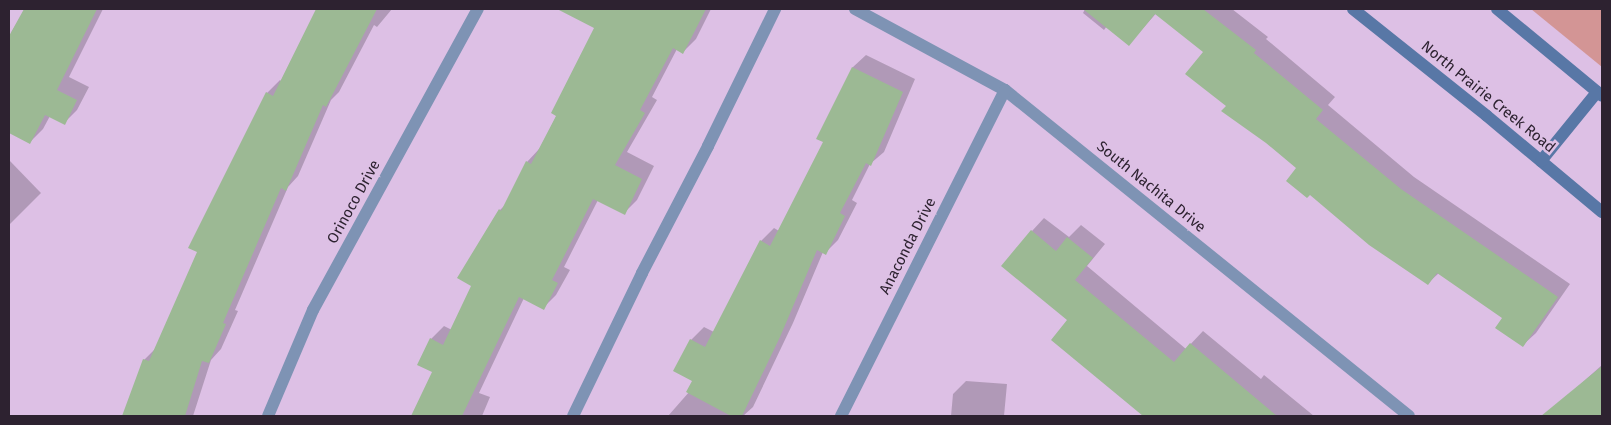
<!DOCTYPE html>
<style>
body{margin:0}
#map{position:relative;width:1611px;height:425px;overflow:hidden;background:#ddc0e5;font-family:"Fira Sans",sans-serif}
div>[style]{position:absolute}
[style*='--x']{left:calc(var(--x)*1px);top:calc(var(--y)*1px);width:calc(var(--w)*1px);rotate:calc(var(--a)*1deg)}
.green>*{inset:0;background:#d39595}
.shadow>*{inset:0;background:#0003}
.building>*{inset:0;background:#9cb994}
.service>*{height:12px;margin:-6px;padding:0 6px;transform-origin:6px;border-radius:6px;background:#7e93b4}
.minor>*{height:12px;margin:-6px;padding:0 6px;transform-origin:6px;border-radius:6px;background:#7e93b4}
.secondary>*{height:12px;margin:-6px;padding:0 6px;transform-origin:6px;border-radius:6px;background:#5877a6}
span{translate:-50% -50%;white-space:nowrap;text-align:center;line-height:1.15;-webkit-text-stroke:5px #ddc0e5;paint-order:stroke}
.street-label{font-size:15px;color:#2d2230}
.frame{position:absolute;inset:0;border:10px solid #2d2230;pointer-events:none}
</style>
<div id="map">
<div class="green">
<div style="clip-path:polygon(1531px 9px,1602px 9px,1602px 67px)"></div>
</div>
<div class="shadow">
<div style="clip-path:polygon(25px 9px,103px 9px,69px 77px,89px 87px,77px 110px,64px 123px,50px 116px,43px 129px,30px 142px,9px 132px,9px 55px,18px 36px,11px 33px)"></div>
<div style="clip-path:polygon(318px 9px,392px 9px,377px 27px,374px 25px,339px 92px,331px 100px,298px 176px,288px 187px,235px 310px,238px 311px,221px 349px,211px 360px,193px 416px,123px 416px,144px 360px,156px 348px,267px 93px,280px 80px,281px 81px)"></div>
<div style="clip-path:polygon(600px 9px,711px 9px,696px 39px,683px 52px,677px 49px,652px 97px,657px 100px,627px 152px,654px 166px,637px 200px,624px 213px,598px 200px,564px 267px,570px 270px,556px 295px,543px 308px,524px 298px,479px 393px,490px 397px,482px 416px,412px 416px,433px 372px,431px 339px,444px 326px,452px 330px,473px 285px,500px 210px,506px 204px,527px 162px,540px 148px,557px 115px,596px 28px,592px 25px)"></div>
<div style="clip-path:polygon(1085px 9px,1160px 9px,1129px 44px,1107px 26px,1104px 30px,1083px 13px)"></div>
<div style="clip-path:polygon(1187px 9px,1232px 9px,1268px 37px,1266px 39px,1335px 97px,1328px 105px,1414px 177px,1570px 284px,1536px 333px,1523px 345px,1504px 318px,1439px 273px,1428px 283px,1310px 193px,1298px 168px,1228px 106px,1205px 51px,1173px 26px)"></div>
<div style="clip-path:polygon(866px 55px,915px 79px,884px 152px,870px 164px,852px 200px,857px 203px,838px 240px,825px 253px,823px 252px,793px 323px,753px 407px,743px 416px,668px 416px,697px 383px,691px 340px,704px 327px,714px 332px,761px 241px,774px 228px,779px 231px,824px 142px,853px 67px)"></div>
<div style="clip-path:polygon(9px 160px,41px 193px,9px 225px)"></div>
<div style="clip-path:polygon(1044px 218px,1069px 237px,1081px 225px,1105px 244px,1087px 266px,1186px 349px,1203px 331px,1261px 379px,1264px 375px,1314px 416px,1146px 416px,1052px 340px,1069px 320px,1032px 231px)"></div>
<div style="clip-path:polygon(1602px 365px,1602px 416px,1563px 416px,1555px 407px)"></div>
<div style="clip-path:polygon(966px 381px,1007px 384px,1004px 416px,1006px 416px,951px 416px,953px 394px)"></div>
</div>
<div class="building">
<div style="clip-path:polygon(24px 9px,97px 9px,57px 90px,77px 100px,65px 125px,45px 115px,30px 144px,9px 133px,9px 36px)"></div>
<div style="clip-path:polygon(316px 9px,377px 9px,326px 107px,323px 105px,286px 191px,281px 188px,223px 323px,226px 324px,209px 363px,202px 361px,185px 416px,122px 416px,143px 359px,149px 361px,197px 252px,188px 248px,266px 92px,273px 96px)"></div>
<div style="clip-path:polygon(557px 9px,706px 9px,683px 54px,673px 48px,640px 110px,645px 113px,615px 165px,642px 179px,625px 215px,593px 199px,552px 280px,558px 283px,544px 310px,519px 297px,462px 416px,411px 416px,432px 372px,417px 365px,430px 338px,443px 345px,471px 286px,457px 278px,499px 209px,501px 211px,526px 161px,531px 164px,556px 116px,551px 113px,594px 28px)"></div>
<div style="clip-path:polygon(1083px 9px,1203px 9px,1256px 50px,1254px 53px,1323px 110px,1316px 119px,1401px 189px,1558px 297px,1523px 347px,1495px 328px,1502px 318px,1437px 273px,1428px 285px,1369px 245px,1310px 195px,1307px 198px,1286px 181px,1296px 168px,1266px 143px,1221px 111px,1226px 106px,1185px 74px,1203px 52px,1155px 14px,1129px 46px)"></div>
<div style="clip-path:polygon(852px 67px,903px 92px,871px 166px,866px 163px,840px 213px,845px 216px,826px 255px,817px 250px,780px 337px,742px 416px,731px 416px,686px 392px,692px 381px,673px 371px,690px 339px,705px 347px,760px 240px,770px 246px,823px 142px,816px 139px)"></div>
<div style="clip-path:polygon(1031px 230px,1056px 251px,1067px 237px,1093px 258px,1075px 280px,1174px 362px,1190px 343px,1277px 416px,1143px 416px,1051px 340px,1067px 320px,1001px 266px)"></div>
<div style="clip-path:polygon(1602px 366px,1602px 416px,1541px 416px)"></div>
</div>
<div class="service">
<div style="--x:573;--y:416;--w:159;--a:-64.2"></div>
<div style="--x:642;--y:273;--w:143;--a:-62.5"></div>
<div style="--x:708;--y:146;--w:153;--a:-63.9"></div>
</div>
<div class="minor">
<div style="--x:855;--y:9;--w:170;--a:28.4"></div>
<div style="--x:1005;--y:90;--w:519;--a:38.9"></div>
<div style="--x:268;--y:416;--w:115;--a:-67"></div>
<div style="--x:313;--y:310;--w:343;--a:-61.3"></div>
<div style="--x:841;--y:416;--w:365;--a:-63.3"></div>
</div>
<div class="secondary">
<div style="--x:1353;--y:9;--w:171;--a:38.6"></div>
<div style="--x:1487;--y:116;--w:150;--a:39.9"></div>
<div style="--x:1497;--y:9;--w:136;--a:39.6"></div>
<div style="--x:1541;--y:161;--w:89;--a:-50.9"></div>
</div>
<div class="street-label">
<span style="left:1488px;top:97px;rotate:39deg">North Prairie Creek Road</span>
<span style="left:1151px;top:187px;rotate:39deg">South Nachita Drive</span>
<span style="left:354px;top:202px;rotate:-61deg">Orinoco Drive</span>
<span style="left:908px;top:246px;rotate:-63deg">Anaconda Drive</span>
</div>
<div class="frame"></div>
</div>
